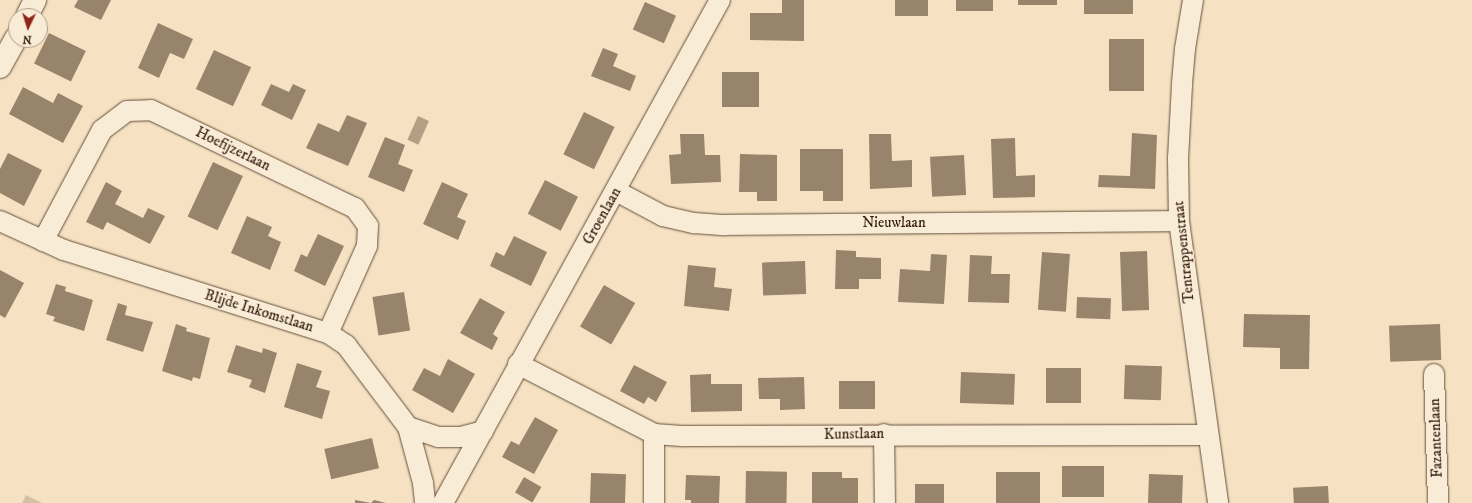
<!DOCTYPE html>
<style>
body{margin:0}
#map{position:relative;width:1472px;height:503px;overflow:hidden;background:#f6e2c2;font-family:"IM FELL DW Pica",serif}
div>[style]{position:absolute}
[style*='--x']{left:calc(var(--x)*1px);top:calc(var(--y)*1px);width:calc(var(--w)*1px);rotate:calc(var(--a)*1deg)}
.green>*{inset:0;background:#d5c0a3}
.water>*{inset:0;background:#b49f84;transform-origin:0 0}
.building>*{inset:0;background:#98836b;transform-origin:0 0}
.roads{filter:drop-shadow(0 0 1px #644e3a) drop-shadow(0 0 1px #644e3a)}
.minor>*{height:20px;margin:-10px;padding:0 10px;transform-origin:10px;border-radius:10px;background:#f9ecd7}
.tertiary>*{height:22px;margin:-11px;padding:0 11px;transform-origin:11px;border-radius:11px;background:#f9ecd7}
span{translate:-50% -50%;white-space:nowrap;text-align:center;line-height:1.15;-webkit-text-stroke:3px #f9ecd7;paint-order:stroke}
.street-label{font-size:15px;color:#331c0d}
.north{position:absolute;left:8px;top:8px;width:40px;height:40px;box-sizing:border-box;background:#f9ecd7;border:1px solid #aa9986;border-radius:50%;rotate:184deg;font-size:11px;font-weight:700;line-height:16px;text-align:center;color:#331c0d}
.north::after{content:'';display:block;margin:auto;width:14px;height:18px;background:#8f2418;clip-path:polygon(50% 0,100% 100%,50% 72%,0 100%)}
</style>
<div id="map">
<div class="green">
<div style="clip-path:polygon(26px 495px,42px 503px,22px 503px)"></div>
</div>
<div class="water">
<div style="left:418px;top:116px;width:12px;height:26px;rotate:24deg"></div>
</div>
<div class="building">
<div style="clip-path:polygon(78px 0,111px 0,101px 20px,74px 7px)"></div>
<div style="clip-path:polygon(782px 0,804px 0,804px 41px,750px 40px,750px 13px,782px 13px)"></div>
<div style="left:895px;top:0;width:33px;height:16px"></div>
<div style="left:956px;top:0;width:37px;height:11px"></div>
<div style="left:1018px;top:0;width:39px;height:5px"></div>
<div style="left:1084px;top:0;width:49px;height:14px"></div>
<div style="left:645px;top:2px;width:34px;height:30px;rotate:24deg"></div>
<div style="clip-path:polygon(158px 23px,193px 39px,184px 59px,170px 53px,159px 78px,138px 68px)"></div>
<div style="left:49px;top:33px;width:41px;height:34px;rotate:26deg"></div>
<div style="left:1144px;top:39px;width:52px;height:35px;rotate:90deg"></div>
<div style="clip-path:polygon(603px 48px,618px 54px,613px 66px,636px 76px,630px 91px,591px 76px)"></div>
<div style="left:214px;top:50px;width:41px;height:43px;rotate:25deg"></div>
<div style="left:722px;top:72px;width:37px;height:35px"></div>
<div style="clip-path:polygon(271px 84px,289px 92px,293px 84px,306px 90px,292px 120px,261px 105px)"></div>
<div style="clip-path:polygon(23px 87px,53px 103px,58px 93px,83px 106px,63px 143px,9px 114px)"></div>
<div style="left:584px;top:112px;width:34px;height:47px;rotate:26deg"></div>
<div style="clip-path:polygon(347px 115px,367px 123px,348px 166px,306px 148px,318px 123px,339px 132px)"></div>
<div style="clip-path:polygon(1132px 133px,1157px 135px,1155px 189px,1098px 187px,1099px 175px,1130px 176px)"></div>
<div style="clip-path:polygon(680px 134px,704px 134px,705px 155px,720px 155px,721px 182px,671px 184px,669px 155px,681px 154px)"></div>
<div style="clip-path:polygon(869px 134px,891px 134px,892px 161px,912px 160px,912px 187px,870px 189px)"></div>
<div style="clip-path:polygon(385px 137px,405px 145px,398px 164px,413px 170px,404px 192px,368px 177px)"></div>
<div style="clip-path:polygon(1015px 138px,1016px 176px,1035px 175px,1035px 197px,993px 198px,991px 139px)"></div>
<div style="clip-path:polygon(800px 149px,843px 149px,843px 201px,823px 201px,823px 191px,800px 191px)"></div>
<div style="clip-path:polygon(8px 153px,42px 170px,24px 206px,0 193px,0 169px)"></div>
<div style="clip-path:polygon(740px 154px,777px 155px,777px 201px,757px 201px,757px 192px,739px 192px)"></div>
<div style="left:964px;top:155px;width:40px;height:34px;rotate:87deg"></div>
<div style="left:213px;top:162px;width:33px;height:60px;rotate:25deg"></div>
<div style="left:545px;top:180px;width:37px;height:38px;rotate:27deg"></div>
<div style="clip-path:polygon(106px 182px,122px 191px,115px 204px,143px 218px,148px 208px,165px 216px,150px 244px,107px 222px,103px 230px,86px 222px)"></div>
<div style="clip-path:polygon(442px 182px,468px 194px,457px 217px,466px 221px,458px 240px,423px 224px)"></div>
<div style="clip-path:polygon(247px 216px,272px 227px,268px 236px,281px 242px,270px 270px,231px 253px)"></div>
<div style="clip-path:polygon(318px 234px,344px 246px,325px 286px,294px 271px,301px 254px,307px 257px)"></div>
<div style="clip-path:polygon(514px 236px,547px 252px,531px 286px,490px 266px,496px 252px,504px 256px)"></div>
<div style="clip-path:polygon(836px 250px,856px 251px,856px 257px,881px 258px,881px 279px,859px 279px,859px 289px,835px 289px)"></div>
<div style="left:1147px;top:251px;width:59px;height:27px;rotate:88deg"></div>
<div style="left:1042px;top:252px;width:28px;height:58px;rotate:4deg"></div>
<div style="clip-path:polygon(931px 254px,947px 255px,944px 304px,898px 302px,900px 269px,930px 271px)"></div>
<div style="clip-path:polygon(970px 255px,992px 256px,991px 274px,1010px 274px,1009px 303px,968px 302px)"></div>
<div style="left:805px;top:261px;width:33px;height:43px;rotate:88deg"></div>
<div style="clip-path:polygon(688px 265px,716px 268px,714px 287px,732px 289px,729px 311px,684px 306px)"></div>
<div style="clip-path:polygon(0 270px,24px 283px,5px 318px,0 315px)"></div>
<div style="clip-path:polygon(56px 284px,66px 287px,65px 291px,93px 300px,84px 331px,53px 321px,55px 317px,46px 314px)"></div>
<div style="left:604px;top:285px;width:36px;height:48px;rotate:30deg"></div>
<div style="left:404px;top:292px;width:39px;height:32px;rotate:81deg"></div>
<div style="left:1077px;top:297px;width:34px;height:21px;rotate:2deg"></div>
<div style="clip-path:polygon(480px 298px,505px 312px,493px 334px,498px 338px,492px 350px,460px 333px)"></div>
<div style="clip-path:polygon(118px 303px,127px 306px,125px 315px,153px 322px,143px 352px,106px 340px)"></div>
<div style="clip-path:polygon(1244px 314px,1310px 315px,1309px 369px,1280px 369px,1280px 348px,1243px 347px)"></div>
<div style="clip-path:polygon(176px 324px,187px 328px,186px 331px,210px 338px,200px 379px,193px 377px,192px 381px,162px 371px)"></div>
<div style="left:1440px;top:324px;width:36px;height:51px;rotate:88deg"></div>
<div style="clip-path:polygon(236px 345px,262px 353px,263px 348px,277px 353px,265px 393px,249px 387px,252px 380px,227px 372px)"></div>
<div style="clip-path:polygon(448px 359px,475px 374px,453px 413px,412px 390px,424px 368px,440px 376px)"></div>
<div style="clip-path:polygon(297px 363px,322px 371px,316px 387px,330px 391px,322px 419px,284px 407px)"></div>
<div style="clip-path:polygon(634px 365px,667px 382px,656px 402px,648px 397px,644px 404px,620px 391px)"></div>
<div style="left:1125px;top:365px;width:37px;height:34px;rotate:2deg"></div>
<div style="left:1081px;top:368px;width:35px;height:35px;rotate:90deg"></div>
<div style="left:961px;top:372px;width:54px;height:31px;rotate:2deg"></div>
<div style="clip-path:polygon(711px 374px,711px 384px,742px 384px,742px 411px,691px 412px,690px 375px)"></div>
<div style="clip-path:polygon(804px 377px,805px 409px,780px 410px,780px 399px,759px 399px,758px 378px)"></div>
<div style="left:839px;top:381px;width:36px;height:28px"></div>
<div style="clip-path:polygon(535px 417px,558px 430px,534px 474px,502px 457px,511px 441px,519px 445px)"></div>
<div style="left:372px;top:438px;width:31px;height:49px;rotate:77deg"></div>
<div style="left:1062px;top:466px;width:42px;height:31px"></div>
<div style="left:746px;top:471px;width:41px;height:32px;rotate:1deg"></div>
<div style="clip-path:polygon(812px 472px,842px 472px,842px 478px,858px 478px,858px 503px,812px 503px)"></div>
<div style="left:996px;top:472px;width:44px;height:31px"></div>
<div style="left:591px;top:473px;width:35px;height:30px;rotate:2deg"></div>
<div style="left:1149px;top:474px;width:34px;height:29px;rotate:2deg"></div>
<div style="clip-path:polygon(686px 475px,720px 476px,719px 503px,691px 503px,691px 500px,685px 500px)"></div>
<div style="left:524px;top:477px;width:20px;height:18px;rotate:30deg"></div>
<div style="left:915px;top:484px;width:29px;height:19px"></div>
<div style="left:1328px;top:486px;width:17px;height:35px;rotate:87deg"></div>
<div style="clip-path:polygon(355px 500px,371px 503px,374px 500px,386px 503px,355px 503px)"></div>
</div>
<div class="roads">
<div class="minor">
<div style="--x:1193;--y:0;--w:50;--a:99.3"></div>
<div style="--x:1185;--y:49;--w:36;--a:95"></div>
<div style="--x:1182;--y:85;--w:73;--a:93.1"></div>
<div style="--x:1178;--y:158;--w:63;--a:89.1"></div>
<div style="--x:1179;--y:221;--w:285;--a:82.1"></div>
<div style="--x:616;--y:191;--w:53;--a:28"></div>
<div style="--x:663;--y:216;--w:32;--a:13"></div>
<div style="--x:694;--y:223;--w:31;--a:4"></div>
<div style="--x:725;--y:225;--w:454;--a:-0.5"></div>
<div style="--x:0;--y:221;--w:70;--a:24.4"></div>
<div style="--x:64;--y:250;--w:277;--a:17.5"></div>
<div style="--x:328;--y:333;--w:22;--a:34"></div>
<div style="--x:346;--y:345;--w:103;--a:52.9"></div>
<div style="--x:408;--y:427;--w:58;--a:75"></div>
<div style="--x:423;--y:483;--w:20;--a:84"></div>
<div style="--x:43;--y:241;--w:126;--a:-62"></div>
<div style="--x:102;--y:130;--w:31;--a:-37"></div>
<div style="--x:127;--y:111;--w:24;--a:-2"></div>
<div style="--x:151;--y:110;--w:226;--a:25.7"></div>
<div style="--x:355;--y:208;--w:22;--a:54"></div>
<div style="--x:368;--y:226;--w:20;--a:93"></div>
<div style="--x:367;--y:246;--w:95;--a:114.1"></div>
<div style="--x:518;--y:364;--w:153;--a:27.2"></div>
<div style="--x:654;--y:434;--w:31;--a:4"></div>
<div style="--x:685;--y:436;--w:522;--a:-0.11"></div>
<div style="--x:1434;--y:374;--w:129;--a:88.2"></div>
<div style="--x:408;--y:427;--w:32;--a:18"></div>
<div style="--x:438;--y:437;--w:23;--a:0"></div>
<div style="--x:461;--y:437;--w:23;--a:-15"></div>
<div style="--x:884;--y:434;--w:69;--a:89.2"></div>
<div style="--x:443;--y:503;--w:574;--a:-61.16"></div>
<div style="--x:654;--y:503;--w:69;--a:-90"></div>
</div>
<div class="tertiary">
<div style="--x:27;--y:16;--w:18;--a:-63"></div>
<div style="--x:0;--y:67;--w:33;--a:-61"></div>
</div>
</div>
<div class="street-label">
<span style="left:233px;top:149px;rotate:26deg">Hoefijzerlaan</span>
<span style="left:602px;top:216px;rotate:-61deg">Groenlaan</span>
<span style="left:894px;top:223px">Nieuwlaan</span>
<span style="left:1184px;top:252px;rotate:-96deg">Tentrappenstraat</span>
<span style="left:259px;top:311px;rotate:17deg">Blijde Inkomstlaan</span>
<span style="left:854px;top:434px;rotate:-1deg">Kunstlaan</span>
<span style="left:1436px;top:438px;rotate:-92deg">Fazantenlaan</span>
</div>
<div class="north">N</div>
</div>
